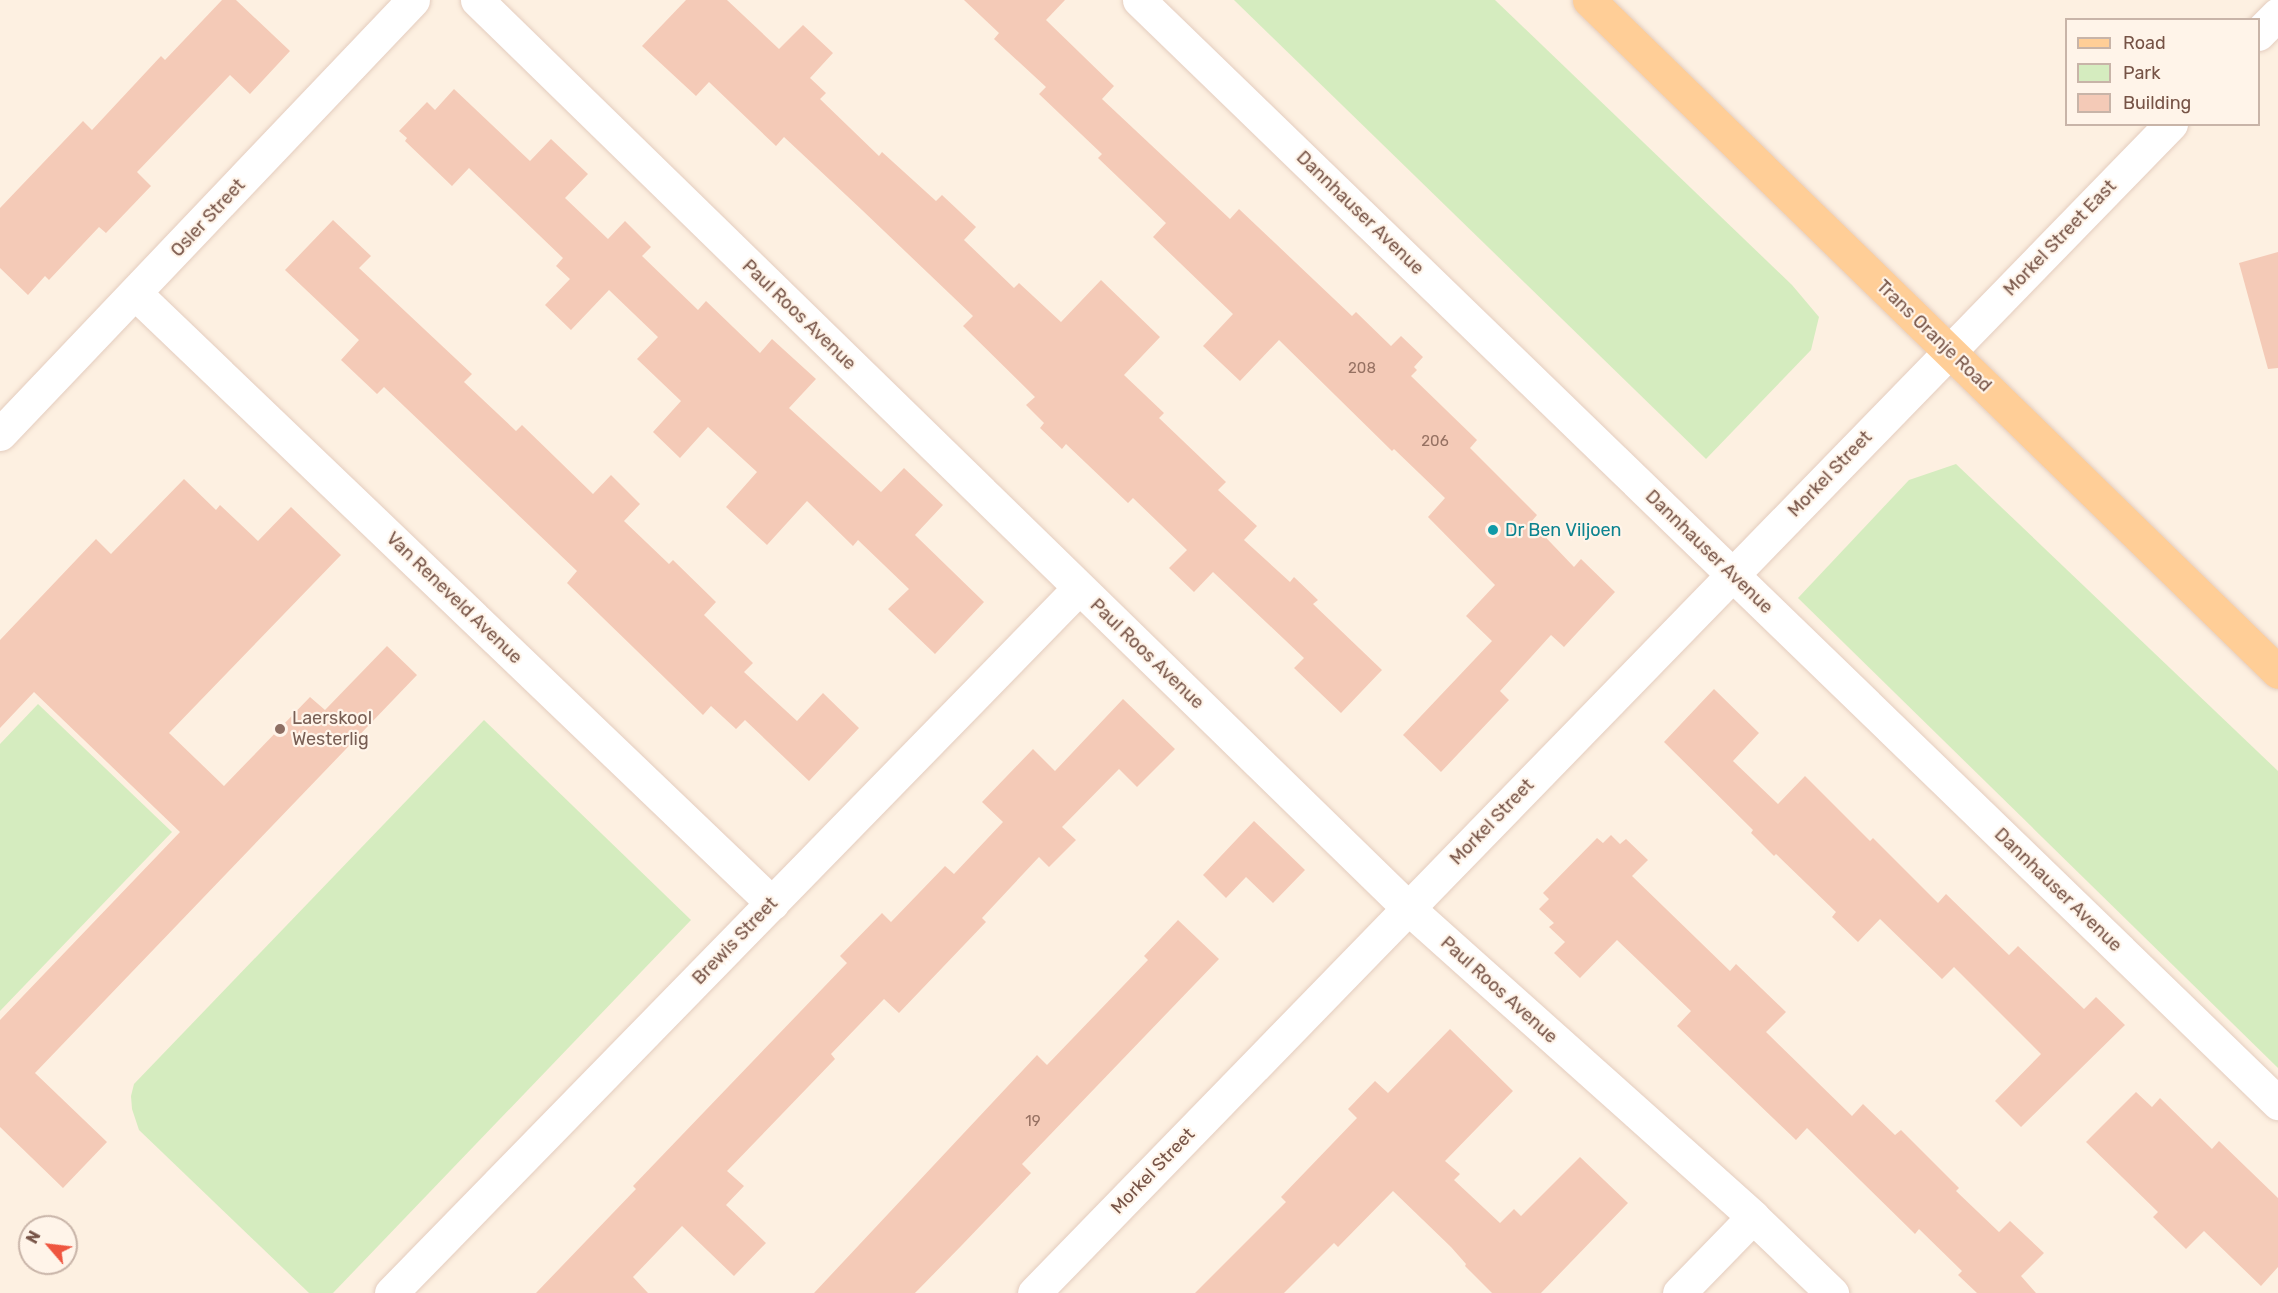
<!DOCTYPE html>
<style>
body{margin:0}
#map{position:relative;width:2278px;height:1293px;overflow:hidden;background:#fdf0e1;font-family:Rubik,sans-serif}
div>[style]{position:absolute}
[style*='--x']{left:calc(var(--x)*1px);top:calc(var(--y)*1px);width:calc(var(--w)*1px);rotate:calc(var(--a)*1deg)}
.green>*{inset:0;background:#d5ecbf}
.building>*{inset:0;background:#f4cab7}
.roads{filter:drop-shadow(0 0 2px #e4cdbf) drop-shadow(0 0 2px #e4cdbf)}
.minor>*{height:33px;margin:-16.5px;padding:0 16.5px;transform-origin:16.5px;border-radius:16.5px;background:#fff}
.major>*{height:33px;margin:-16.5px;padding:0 16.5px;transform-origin:16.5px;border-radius:16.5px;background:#ffce97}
.dots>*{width:16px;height:16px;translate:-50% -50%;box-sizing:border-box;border:3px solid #fff4e9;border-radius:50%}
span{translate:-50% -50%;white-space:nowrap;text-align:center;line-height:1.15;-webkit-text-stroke:4.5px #fff4e9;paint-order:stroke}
.number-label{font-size:15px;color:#967162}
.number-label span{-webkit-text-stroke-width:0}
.street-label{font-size:18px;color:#765346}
.culture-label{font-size:18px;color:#0d838f}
.left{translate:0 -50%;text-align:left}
.education-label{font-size:18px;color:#785e54}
.legend{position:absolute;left:2065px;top:18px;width:195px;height:108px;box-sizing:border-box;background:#fff4e9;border:2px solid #c8b4a8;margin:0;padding:8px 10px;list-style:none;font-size:18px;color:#765346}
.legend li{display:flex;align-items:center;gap:12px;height:30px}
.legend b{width:30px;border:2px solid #c8b4a8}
.north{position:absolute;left:18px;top:1215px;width:60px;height:60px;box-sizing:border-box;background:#fff4e9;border:2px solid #c8b4a8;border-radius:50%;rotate:298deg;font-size:16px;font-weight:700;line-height:24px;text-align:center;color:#765346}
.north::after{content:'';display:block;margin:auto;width:21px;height:27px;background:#ef553f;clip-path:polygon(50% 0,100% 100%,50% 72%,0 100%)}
</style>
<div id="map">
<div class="green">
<div style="clip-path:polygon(1234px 0,1495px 0,1792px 285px,1819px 317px,1811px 350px,1706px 459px)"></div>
<div style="clip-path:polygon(1956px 464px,2278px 771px,2278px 1068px,1798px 598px,1909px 480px)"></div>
<div style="clip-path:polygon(38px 704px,172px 832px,0 1011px,0 744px)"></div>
<div style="clip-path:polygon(484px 720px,691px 920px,333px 1293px,309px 1293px,139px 1130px,132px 1109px,131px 1096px,134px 1084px)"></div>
</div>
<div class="building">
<div style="clip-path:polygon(222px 0,236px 0,290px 51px,250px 94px,230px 75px,137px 172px,151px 186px,106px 233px,99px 227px,49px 280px,45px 276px,28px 295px,0 268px,0 208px,83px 121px,92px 130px,161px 56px,165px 60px)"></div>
<div style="clip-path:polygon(686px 0,727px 0,779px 49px,803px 25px,833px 53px,810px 78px,826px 93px,820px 99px,879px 156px,882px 152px,936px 201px,942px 195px,976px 227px,964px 240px,1014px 288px,1019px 283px,1061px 322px,1101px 280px,1160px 337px,1124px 375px,1164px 413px,1159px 418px,1226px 482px,1218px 490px,1257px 526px,1244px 540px,1290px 582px,1294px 577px,1318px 600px,1313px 604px,1382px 670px,1341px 713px,1294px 668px,1304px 658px,1213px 572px,1194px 592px,1169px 568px,1187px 550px,1133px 498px,1128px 503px,1066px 444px,1062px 449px,1040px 428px,1044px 423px,1026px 405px,1035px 397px,963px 326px,973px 316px,862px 210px,784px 137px,776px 146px,709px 82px,696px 96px,642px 46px)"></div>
<div style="clip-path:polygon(964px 0,1065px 0,1046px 20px,1114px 86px,1102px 99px,1230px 219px,1239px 209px,1352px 316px,1356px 312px,1391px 346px,1401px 336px,1423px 357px,1414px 367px,1417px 370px,1411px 376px,1477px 440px,1470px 448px,1537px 515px,1531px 522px,1574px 567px,1581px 559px,1615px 592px,1564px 647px,1551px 635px,1500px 691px,1509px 700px,1441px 772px,1403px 735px,1492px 641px,1466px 616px,1495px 585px,1428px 517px,1445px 498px,1394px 449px,1392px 451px,1279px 340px,1240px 381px,1203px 346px,1233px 314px,1153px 237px,1166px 223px,1098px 158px,1102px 154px,1039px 94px,1046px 87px,994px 39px,999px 33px)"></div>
<div style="clip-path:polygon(454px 89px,530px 161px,551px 139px,588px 174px,565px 198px,608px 239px,625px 221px,651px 247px,642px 256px,698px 310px,706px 301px,760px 353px,772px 339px,816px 379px,789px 408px,881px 492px,904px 468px,943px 505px,915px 535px,984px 602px,935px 654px,888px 609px,909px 589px,858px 540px,853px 546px,807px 501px,767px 545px,726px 507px,757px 472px,708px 427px,680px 458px,653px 432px,681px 401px,637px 359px,658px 337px,609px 290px,571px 330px,545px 305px,570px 279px,556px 266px,563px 258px,469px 168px,452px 186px,405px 141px,407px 138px,399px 131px,427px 102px,435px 110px)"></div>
<div style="clip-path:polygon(333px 220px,371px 256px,359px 268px,472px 374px,464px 382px,516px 431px,522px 425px,593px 494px,611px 475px,640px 504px,624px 521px,669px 564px,673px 560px,716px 602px,704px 615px,753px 663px,744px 672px,797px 721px,823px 693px,859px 728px,809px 781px,745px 720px,736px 729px,711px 706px,703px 715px,567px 583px,577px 571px,384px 387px,377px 394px,341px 360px,359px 340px,285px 270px)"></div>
<div style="clip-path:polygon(2278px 252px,2278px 368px,2268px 369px,2239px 263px)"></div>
<div style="clip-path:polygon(184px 479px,216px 510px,220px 505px,258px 541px,291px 507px,341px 555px,169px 733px,224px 786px,310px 697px,325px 710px,387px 646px,417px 675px,35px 1073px,107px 1142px,63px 1188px,0 1127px,0 1020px,180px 832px,34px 692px,0 728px,0 640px,96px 539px,111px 554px)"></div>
<div style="clip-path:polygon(1714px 689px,1759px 733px,1733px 761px,1778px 804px,1805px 776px,1870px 841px,1873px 838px,1938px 903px,1946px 894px,2009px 955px,2018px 946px,2084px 1009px,2096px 997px,2125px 1025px,2021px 1127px,1995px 1101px,2041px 1054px,1954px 967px,1942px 979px,1880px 919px,1858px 942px,1832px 917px,1836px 912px,1776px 854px,1774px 856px,1751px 833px,1753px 830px,1664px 742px)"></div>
<div style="clip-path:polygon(1123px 699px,1175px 749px,1137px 787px,1119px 769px,1062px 827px,1076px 840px,1049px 867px,1039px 857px,982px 918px,986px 922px,899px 1013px,884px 999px,831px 1054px,835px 1059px,727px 1171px,744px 1186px,726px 1205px,766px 1243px,734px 1276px,682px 1226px,633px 1277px,648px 1293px,536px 1293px,636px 1189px,633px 1186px,847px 963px,840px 956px,882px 913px,891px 922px,945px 866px,954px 874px,1003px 822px,982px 802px,1033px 749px,1055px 771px)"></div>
<div style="clip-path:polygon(1254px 821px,1305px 870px,1273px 903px,1246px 877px,1226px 898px,1203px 875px)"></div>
<div style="clip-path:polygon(1611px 835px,1620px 844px,1626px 839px,1648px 860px,1632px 876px,1730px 971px,1736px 964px,1786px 1012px,1766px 1032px,1852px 1116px,1863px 1104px,1895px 1135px,1901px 1130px,1959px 1188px,1956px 1191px,1999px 1232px,2010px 1221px,2044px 1253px,2021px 1276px,2036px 1293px,1977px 1293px,1958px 1275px,1962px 1271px,1919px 1229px,1915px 1234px,1807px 1128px,1796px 1140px,1677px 1026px,1691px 1011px,1617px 940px,1580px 978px,1554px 953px,1565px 942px,1549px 927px,1554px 923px,1539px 909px,1549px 899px,1543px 893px,1597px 838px,1603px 843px)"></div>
<div style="clip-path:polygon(1178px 920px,1219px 959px,1022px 1164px,1031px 1173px,962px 1245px,915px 1293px,814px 1293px,1037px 1055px,1047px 1065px,1148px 960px,1144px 956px)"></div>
<div style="clip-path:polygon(1450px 1029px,1513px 1091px,1445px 1161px,1460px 1174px,1454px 1180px,1500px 1223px,1514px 1209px,1521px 1216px,1580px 1157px,1628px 1203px,1541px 1293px,1492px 1293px,1465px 1266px,1466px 1264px,1451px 1247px,1393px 1191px,1338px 1247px,1334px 1243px,1284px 1293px,1195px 1293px,1286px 1202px,1281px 1197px,1357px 1118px,1348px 1109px,1375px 1081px,1388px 1093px)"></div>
<div style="clip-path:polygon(2136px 1092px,2152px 1107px,2160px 1098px,2212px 1149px,2219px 1141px,2278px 1198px,2278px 1267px,2261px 1286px,2204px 1231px,2186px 1249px,2153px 1217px,2158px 1212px,2086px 1142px)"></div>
</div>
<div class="roads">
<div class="minor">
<div style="--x:477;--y:0;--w:1300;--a:44.28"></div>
<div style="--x:1408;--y:908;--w:463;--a:41.8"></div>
<div style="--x:1753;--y:1217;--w:110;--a:43.9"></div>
<div style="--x:1139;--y:0;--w:1586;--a:44.08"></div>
<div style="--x:2258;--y:34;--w:28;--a:-45"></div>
<div style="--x:136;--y:294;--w:881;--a:43.76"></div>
<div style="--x:0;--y:434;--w:599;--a:-46.42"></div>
<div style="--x:391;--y:1293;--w:985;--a:-45.7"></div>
<div style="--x:1034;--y:1293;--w:1631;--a:-45.8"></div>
<div style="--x:1679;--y:1293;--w:106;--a:-45.8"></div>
</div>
<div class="major">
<div style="--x:1589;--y:0;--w:962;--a:44.28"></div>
</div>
</div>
<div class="dots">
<div style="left:1493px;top:530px;background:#0f9aa8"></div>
<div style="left:280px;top:729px;background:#8d6e63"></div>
</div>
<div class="number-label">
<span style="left:1362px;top:369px">208</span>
<span style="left:1435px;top:442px">206</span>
<span style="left:1033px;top:1122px">19</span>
</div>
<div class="street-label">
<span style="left:1360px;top:213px;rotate:44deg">Dannhauser Avenue</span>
<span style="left:208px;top:218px;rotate:-47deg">Osler Street</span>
<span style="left:2060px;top:238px;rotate:-46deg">Morkel Street East</span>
<span style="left:799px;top:315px;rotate:44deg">Paul Roos Avenue</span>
<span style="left:1934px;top:336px;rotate:44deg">Trans Oranje Road</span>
<span style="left:1830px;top:474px;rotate:-46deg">Morkel Street</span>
<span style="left:1709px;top:552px;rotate:44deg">Dannhauser Avenue</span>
<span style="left:454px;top:598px;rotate:44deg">Van Reneveld Avenue</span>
<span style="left:1147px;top:654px;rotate:44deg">Paul Roos Avenue</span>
<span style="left:1492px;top:822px;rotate:-46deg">Morkel Street</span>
<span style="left:2058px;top:890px;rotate:44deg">Dannhauser Avenue</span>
<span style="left:735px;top:941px;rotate:-46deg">Brewis Street</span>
<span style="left:1499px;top:990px;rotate:42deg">Paul Roos Avenue</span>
<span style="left:1153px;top:1171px;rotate:-46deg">Morkel Street</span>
</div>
<div class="culture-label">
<span class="left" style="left:1505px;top:530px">Dr Ben Viljoen</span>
</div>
<div class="education-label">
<span class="left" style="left:292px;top:729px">Laerskool<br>Westerlig</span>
</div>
<ul class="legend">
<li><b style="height:8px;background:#ffce97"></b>Road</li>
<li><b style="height:16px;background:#d5ecbf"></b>Park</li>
<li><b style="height:16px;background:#f4cab7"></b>Building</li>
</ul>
<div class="north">N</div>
</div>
